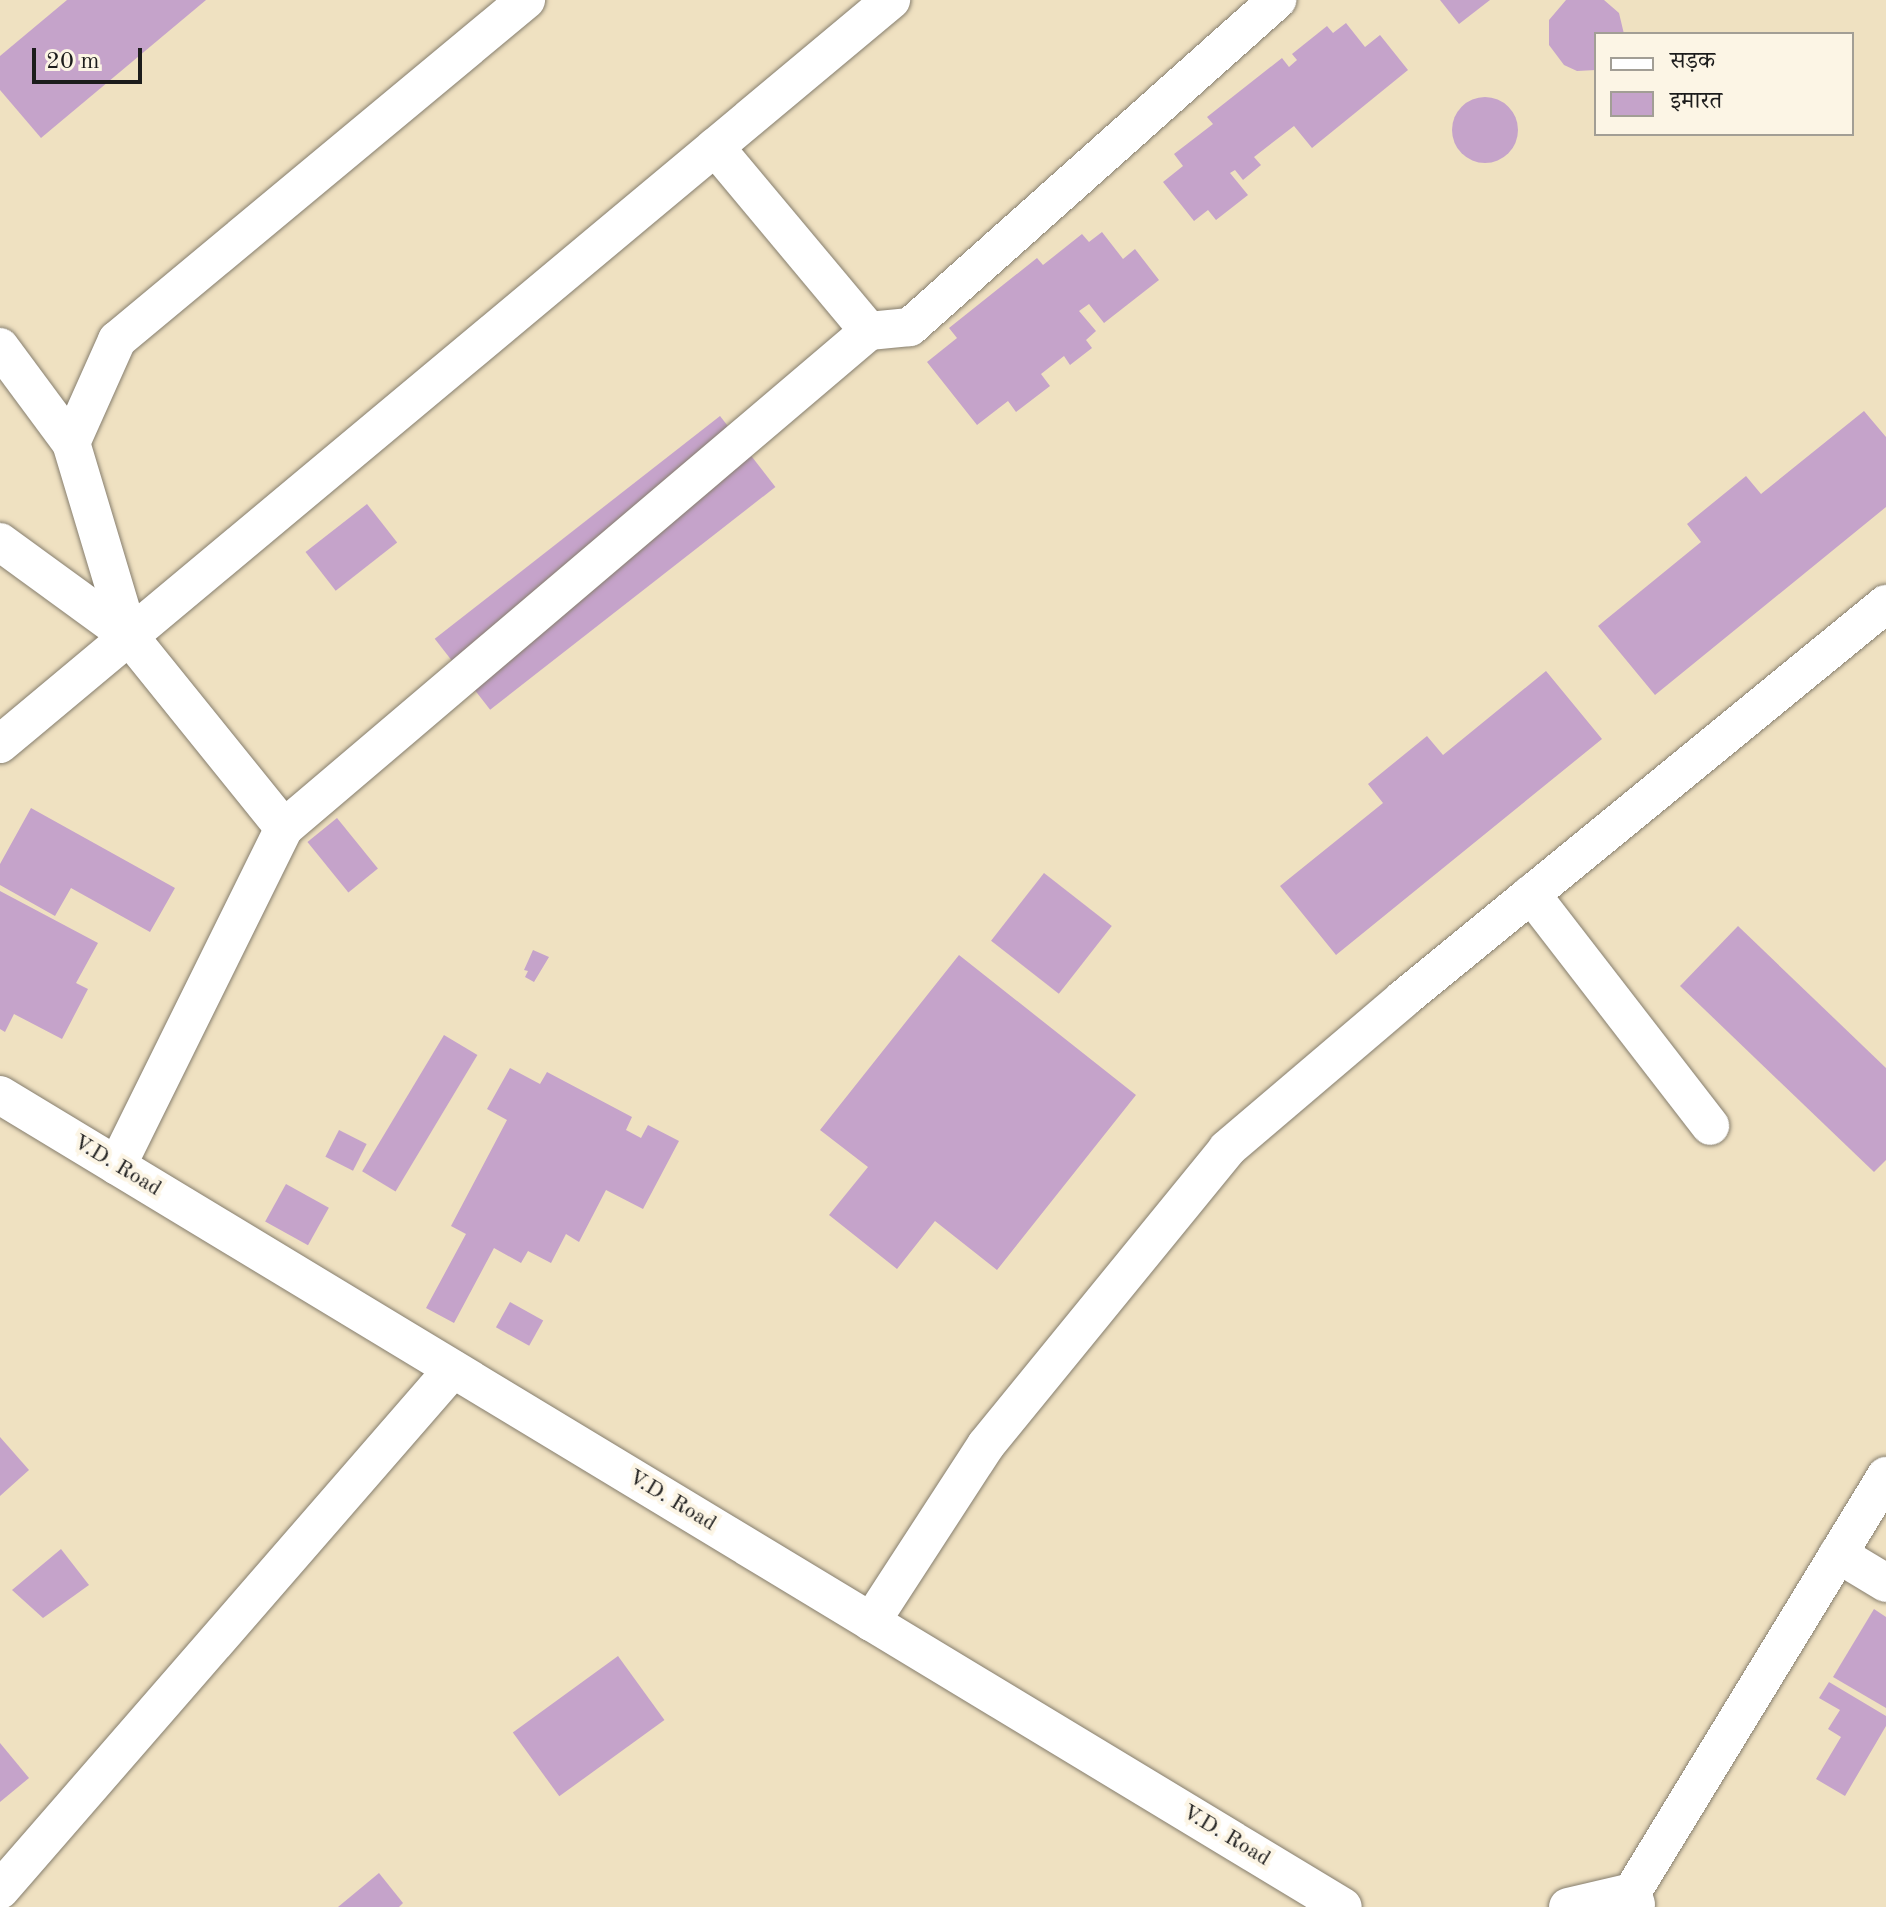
<!DOCTYPE html>
<meta charset="utf-8">
<style>
body{margin:0}
#map{position:relative;width:1886px;height:1907px;overflow:hidden;background:#efe1c1;font-family:"Old Standard TT","Noto Serif Devanagari",serif}
div>[style]{position:absolute}
[style*='--x']{left:calc(var(--x)*1px);top:calc(var(--y)*1px);width:calc(var(--w)*1px);rotate:calc(var(--a)*1deg)}
.building>*{inset:0;background:#c5a3ca;transform-origin:0 0}
.round{border-radius:50%}
.roads{filter:drop-shadow(0 0 2px #867e6e) drop-shadow(0 0 2px #867e6e)}
.minor>*{height:38px;margin:-19px;padding:0 19px;transform-origin:19px;border-radius:19px;background:#fff}
span{translate:-50% -50%;white-space:nowrap;text-align:center;line-height:1.15;-webkit-text-stroke:8px #fcf5e5;paint-order:stroke}
.street-label{font-size:22px;color:#1c1c1c}
.legend{position:absolute;left:1594px;top:32px;width:260px;height:104px;box-sizing:border-box;background:#fcf5e5;border:2px solid #a29e95;margin:0;padding:10px 14px;list-style:none;font-size:24px;color:#1c1c1c}
.legend li{display:flex;align-items:center;gap:16px;height:40px}
.legend b{width:40px;border:2px solid #a29e95}
.scale{position:absolute;left:32px;top:48px;width:110px;height:36px;box-sizing:border-box;border:4px solid #1c1c1c;border-top:0;padding-left:10px;font-size:24px;line-height:28px;white-space:nowrap;color:#1c1c1c;-webkit-text-stroke:6px #fcf5e5;paint-order:stroke}
</style>
<div id="map">
<div class="building">
<div style="clip-path:polygon(67px 0,206px 0,41px 138px,0 90px,0 56px)"></div>
<div style="clip-path:polygon(1440px 0,1490px 0,1459px 24px)"></div>
<div style="clip-path:polygon(1566px 0,1604px 0,1619px 13px,1624px 34px,1596px 34px,1596px 70px,1577px 71px,1564px 65px,1549px 45px,1549px 20px)"></div>
<div style="clip-path:polygon(1346px 23px,1365px 47px,1380px 35px,1408px 70px,1312px 148px,1294px 126px,1254px 157px,1261px 165px,1243px 180px,1235px 170px,1230px 173px,1248px 195px,1216px 220px,1208px 210px,1194px 221px,1163px 182px,1183px 166px,1174px 154px,1213px 124px,1207px 117px,1282px 58px,1289px 67px,1297px 60px,1292px 54px,1327px 26px,1333px 33px)"></div>
<div class="round" style="left:1452px;top:97px;width:66px;height:66px"></div>
<div style="clip-path:polygon(1102px 232px,1123px 259px,1135px 249px,1159px 280px,1104px 323px,1089px 304px,1079px 311px,1096px 331px,1086px 340px,1092px 348px,1070px 365px,1064px 356px,1041px 374px,1050px 386px,1016px 412px,1008px 401px,977px 425px,927px 362px,957px 338px,949px 328px,1037px 258px,1043px 265px,1082px 234px,1089px 242px)"></div>
<div style="clip-path:polygon(1864px 411px,1886px 437px,1886px 507px,1655px 695px,1598px 626px,1701px 542px,1687px 524px,1746px 476px,1761px 494px)"></div>
<div style="left:720px;top:416px;width:90px;height:362px;rotate:52deg"></div>
<div style="left:367px;top:504px;width:49px;height:78px;rotate:52deg"></div>
<div style="clip-path:polygon(1546px 671px,1602px 739px,1336px 955px,1280px 886px,1383px 803px,1368px 784px,1427px 736px,1443px 755px)"></div>
<div style="clip-path:polygon(31px 808px,175px 888px,150px 932px,71px 888px,55px 916px,0 885px,0 864px)"></div>
<div style="left:337px;top:818px;width:65px;height:38px;rotate:51deg"></div>
<div style="left:1044px;top:873px;width:86px;height:86px;rotate:38deg"></div>
<div style="clip-path:polygon(0 891px,98px 943px,76px 983px,88px 989px,62px 1039px,14px 1014px,5px 1032px,0 1029px)"></div>
<div style="clip-path:polygon(1738px 926px,1886px 1068px,1886px 1160px,1874px 1172px,1680px 986px)"></div>
<div style="clip-path:polygon(533px 950px,549px 957px,534px 982px,525px 977px,528px 971px,524px 970px)"></div>
<div style="clip-path:polygon(959px 955px,1136px 1095px,997px 1270px,935px 1221px,897px 1269px,829px 1215px,868px 1167px,820px 1130px)"></div>
<div style="left:444px;top:1035px;width:39px;height:159px;rotate:31deg"></div>
<div style="clip-path:polygon(510px 1068px,540px 1084px,547px 1072px,632px 1117px,626px 1130px,641px 1138px,648px 1125px,679px 1141px,643px 1209px,606px 1190px,579px 1242px,566px 1234px,551px 1263px,528px 1251px,521px 1263px,494px 1248px,454px 1323px,426px 1308px,466px 1234px,451px 1226px,507px 1120px,487px 1109px)"></div>
<div style="left:339px;top:1130px;width:31px;height:30px;rotate:27deg"></div>
<div style="left:286px;top:1184px;width:49px;height:43px;rotate:29deg"></div>
<div style="left:510px;top:1302px;width:38px;height:29px;rotate:29deg"></div>
<div style="clip-path:polygon(0 1437px,29px 1470px,0 1496px)"></div>
<div style="clip-path:polygon(61px 1549px,89px 1585px,43px 1618px,12px 1590px)"></div>
<div style="clip-path:polygon(1874px 1609px,1886px 1617px,1886px 1708px,1833px 1677px)"></div>
<div style="left:618px;top:1656px;width:79px;height:130px;rotate:54deg"></div>
<div style="clip-path:polygon(1829px 1682px,1886px 1716px,1886px 1726px,1845px 1796px,1816px 1779px,1841px 1737px,1828px 1729px,1840px 1710px,1819px 1698px)"></div>
<div style="clip-path:polygon(0 1743px,29px 1778px,0 1802px)"></div>
<div style="clip-path:polygon(379px 1873px,403px 1903px,399px 1907px,338px 1907px)"></div>
</div>
<div class="roads">
<div class="minor">
<div style="--x:715;--y:147;--w:240;--a:50.1"></div>
<div style="--x:0;--y:347;--w:119;--a:53.5"></div>
<div style="--x:0;--y:542;--w:160;--a:36.1"></div>
<div style="--x:129;--y:636;--w:247;--a:51.1"></div>
<div style="--x:284;--y:828;--w:377;--a:116.3"></div>
<div style="--x:129;--y:636;--w:202;--a:-106.7"></div>
<div style="--x:71;--y:443;--w:113;--a:-65.9"></div>
<div style="--x:117;--y:340;--w:532;--a:-39.74"></div>
<div style="--x:0;--y:744;--w:1161;--a:-39.86"></div>
<div style="--x:284;--y:828;--w:768;--a:-40.35"></div>
<div style="--x:869;--y:331;--w:41;--a:-5.6"></div>
<div style="--x:910;--y:327;--w:492;--a:-41.7"></div>
<div style="--x:1531;--y:894;--w:293;--a:52.3"></div>
<div style="--x:0;--y:1095;--w:1569;--a:31.16"></div>
<div style="--x:1838;--y:1554;--w:56;--a:31.1"></div>
<div style="--x:871;--y:1622;--w:211;--a:-57"></div>
<div style="--x:986;--y:1445;--w:382;--a:-50.8"></div>
<div style="--x:1227;--y:1149;--w:231;--a:-40.4"></div>
<div style="--x:1403;--y:999;--w:624;--a:-39.28"></div>
<div style="--x:0;--y:1890;--w:690;--a:-48.99"></div>
<div style="--x:1568;--y:1907;--w:66;--a:-13.2"></div>
<div style="--x:1632;--y:1892;--w:13;--a:72"></div>
<div style="--x:1623;--y:1907;--w:505;--a:-58.61"></div>
</div>
</div>
<div class="street-label">
<span style="left:117px;top:1166px;rotate:31deg">V.D. Road</span>
<span style="left:672px;top:1501px;rotate:31deg">V.D. Road</span>
<span style="left:1226px;top:1836px;rotate:31deg">V.D. Road</span>
</div>
<ul class="legend">
<li><b style="height:10px;background:#fff"></b>सड़क</li>
<li><b style="height:22px;background:#c5a3ca"></b>इमारत</li>
</ul>
<div class="scale">20 m</div>
</div>
